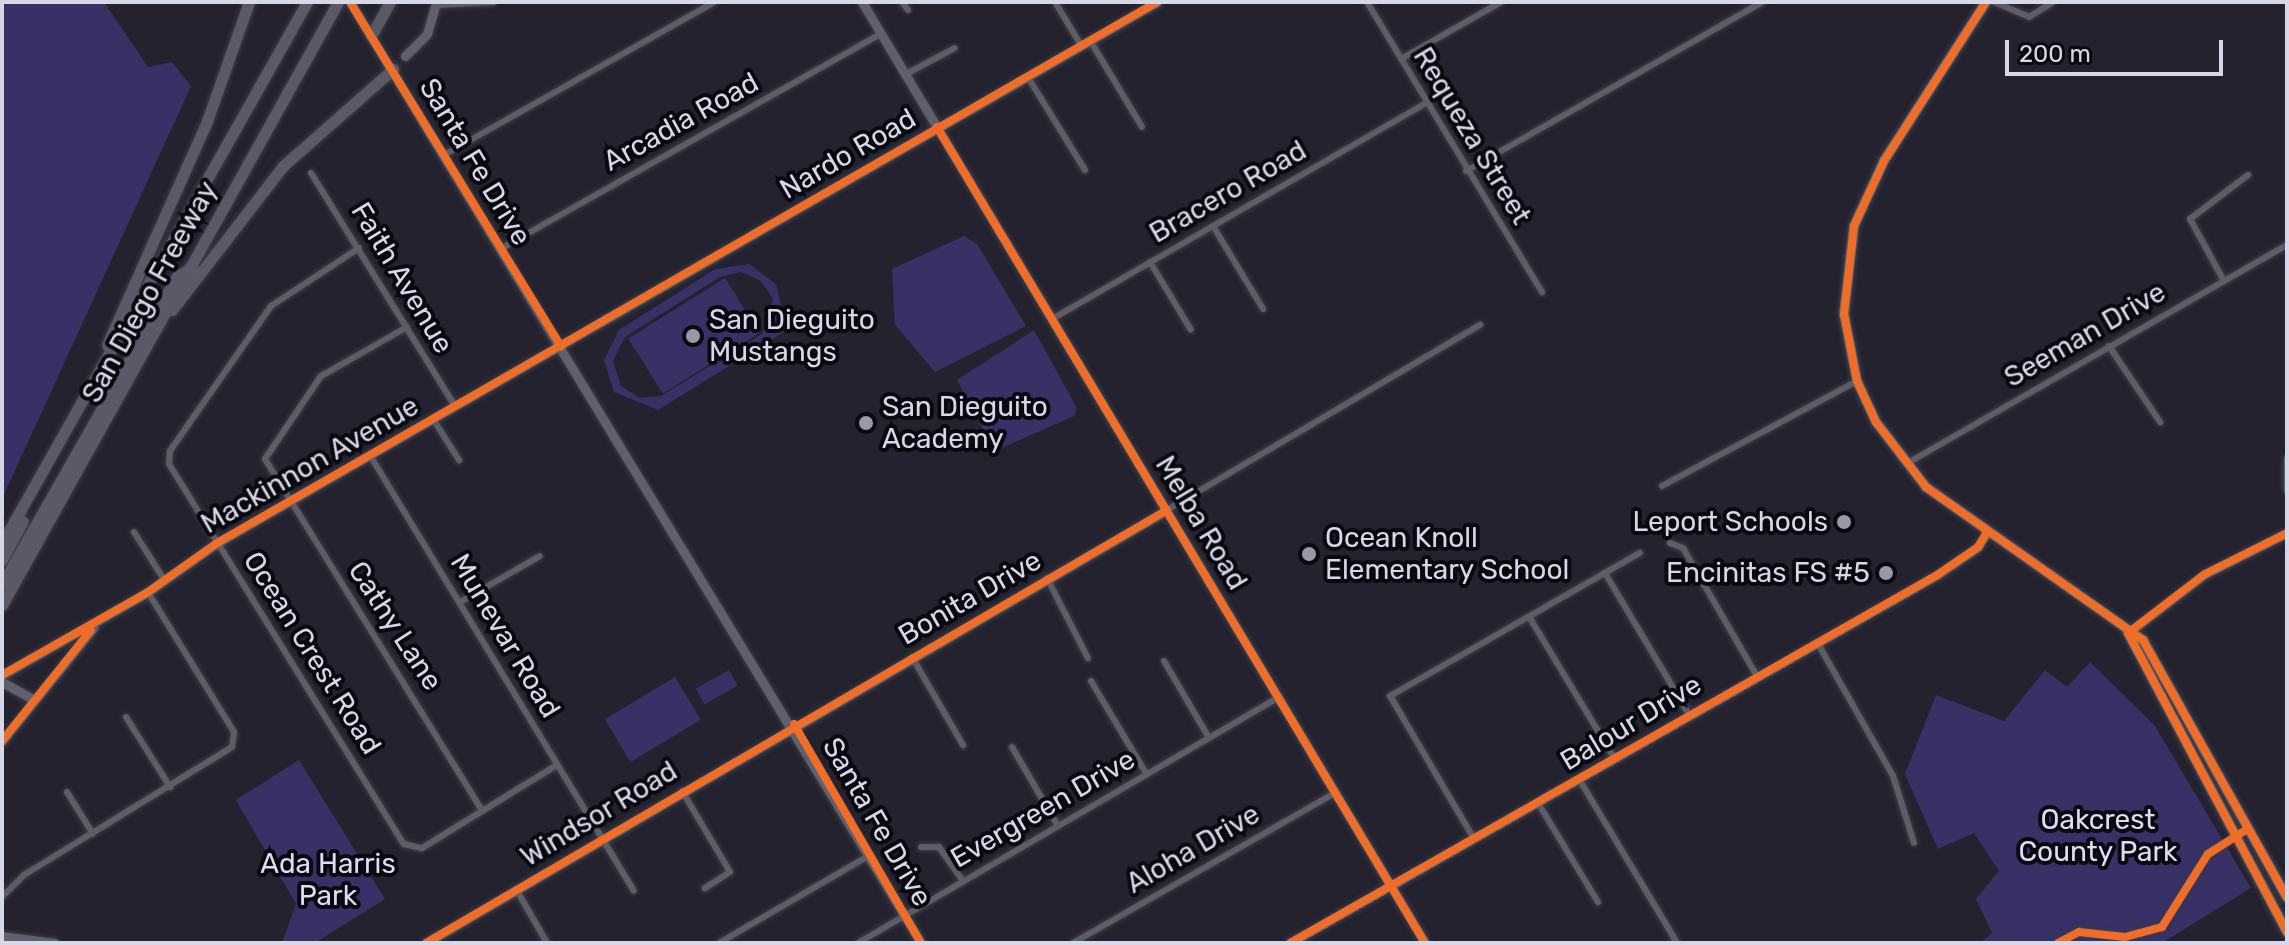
<!DOCTYPE html>
<style>
body{margin:0}
#map{position:relative;width:2289px;height:945px;overflow:hidden;background:#23222e;font-family:Rubik,sans-serif}
div>[style]{position:absolute}
[style*='--x']{left:calc(var(--x)*1px);top:calc(var(--y)*1px);width:calc(var(--w)*1px);rotate:calc(var(--a)*1deg)}
.green>*{inset:0;background:#373166;transform-origin:0 0}
.roads{filter:drop-shadow(0 0 2px #3d3c47) drop-shadow(0 0 2px #3d3c47)}
.street>*{height:6px;margin:-3px;padding:0 3px;transform-origin:3px;border-radius:3px;background:#5d5d68}
.secondary>*{height:9px;margin:-4.5px;padding:0 4.5px;transform-origin:4.5px;border-radius:4.5px;background:#5f5f6d}
.primary>*{height:10px;margin:-5px;padding:0 5px;transform-origin:5px;border-radius:5px;background:#5e5e6c}
.highway>*{height:11px;margin:-5.5px;padding:0 5.5px;transform-origin:5.5px;border-radius:5.5px;background:#5a5968}
.cycleway>*{height:8px;margin:-4px;padding:0 4px;transform-origin:4px;border-radius:4px;background:#ee6e29}
.dots>*{width:22px;height:22px;translate:-50% -50%;box-sizing:border-box;border:4px solid #090912;border-radius:50%}
span{translate:-50% -50%;white-space:nowrap;text-align:center;line-height:1.15;-webkit-text-stroke:8px #090912;paint-order:stroke}
.street-label{font-size:28px;color:#d7d8e7}
.poi-label{font-size:28px;color:#d7d8e7}
.left{translate:0 -50%;text-align:left}
.right{translate:-100% -50%;text-align:right}
.park-label{font-size:28px;color:#ddddf2}
.frame{position:absolute;inset:0;border:4px solid #d7d8e7;pointer-events:none}
.scale{position:absolute;left:2005px;top:40px;width:218px;height:36px;box-sizing:border-box;border:4px solid #d7d8e7;border-top:0;padding-left:10px;font-size:24px;line-height:28px;white-space:nowrap;color:#d7d8e7;-webkit-text-stroke:6px #090912;paint-order:stroke}
</style>
<div id="map">
<div class="green">
<div style="clip-path:polygon(2px 2px,104px 2px,148px 67px,172px 62px,191px 86px,2px 499px)"></div>
<div style="clip-path:polygon(964px 236px,977px 244px,1026px 326px,935px 372px,895px 325px,892px 269px)"></div>
<div style="clip-path:polygon(evenodd,749px 264px,776px 284px,787px 330px,658px 410px,614px 392px,604px 360px,619px 330px,715px 269px,749px 264px,741px 272px,761px 281px,773px 299px,762px 334px,661px 396px,640px 398px,621px 386px,613px 361px,625px 337px,720px 277px,741px 272px)"></div>
<div style="left:725px;top:278px;width:65px;height:114px;rotate:58deg"></div>
<div style="clip-path:polygon(1034px 330px,1077px 408px,1074px 416px,995px 451px,957px 380px)"></div>
<div style="clip-path:polygon(2090px 662px,2155px 726px,2251px 888px,2162px 943px,1980px 943px,1992px 933px,1976px 899px,1999px 871px,1974px 833px,1938px 849px,1905px 774px,1936px 695px,2004px 721px,2045px 670px,2067px 687px)"></div>
<div style="left:729px;top:670px;width:18px;height:38px;rotate:61deg"></div>
<div style="left:675px;top:677px;width:50px;height:82px;rotate:59deg"></div>
<div style="clip-path:polygon(299px 760px,385px 899px,315px 943px,282px 943px,296px 904px,236px 800px)"></div>
</div>
<div class="roads">
<div class="street">
<div style="--x:902;--y:2;--w:10;--a:53"></div>
<div style="--x:1055;--y:2;--w:52;--a:59"></div>
<div style="--x:1367;--y:2;--w:339;--a:58.9"></div>
<div style="--x:1994;--y:2;--w:38;--a:23"></div>
<div style="--x:2029;--y:17;--w:28;--a:-32"></div>
<div style="--x:436;--y:5;--w:58;--a:-3"></div>
<div style="--x:1091;--y:42;--w:99;--a:59"></div>
<div style="--x:1401;--y:59;--w:115;--a:-29.7"></div>
<div style="--x:906;--y:74;--w:55;--a:-28"></div>
<div style="--x:1029;--y:79;--w:107;--a:58.4"></div>
<div style="--x:444;--y:155;--w:310;--a:-29.5"></div>
<div style="--x:1466;--y:171;--w:341;--a:-29.7"></div>
<div style="--x:311;--y:173;--w:274;--a:58.3"></div>
<div style="--x:1213;--y:226;--w:97;--a:58.9"></div>
<div style="--x:359;--y:248;--w:105;--a:146.6"></div>
<div style="--x:271;--y:306;--w:177;--a:124.9"></div>
<div style="--x:170;--y:451;--w:13;--a:94"></div>
<div style="--x:169;--y:464;--w:447;--a:58.3"></div>
<div style="--x:404;--y:844;--w:18;--a:13"></div>
<div style="--x:422;--y:848;--w:158;--a:-31.6"></div>
<div style="--x:502;--y:248;--w:435;--a:-29.5"></div>
<div style="--x:1150;--y:262;--w:79;--a:58.9"></div>
<div style="--x:2224;--y:281;--w:71;--a:-118.7"></div>
<div style="--x:2190;--y:219;--w:73;--a:-37.2"></div>
<div style="--x:1052;--y:319;--w:432;--a:-30"></div>
<div style="--x:407;--y:327;--w:99;--a:150.3"></div>
<div style="--x:321;--y:376;--w:100;--a:124"></div>
<div style="--x:265;--y:459;--w:413;--a:58.3"></div>
<div style="--x:2109;--y:346;--w:92;--a:56.1"></div>
<div style="--x:433;--y:419;--w:49;--a:57.6"></div>
<div style="--x:371;--y:457;--w:507;--a:58.78"></div>
<div style="--x:2287;--y:458;--w:33;--a:90"></div>
<div style="--x:1906;--y:464;--w:439;--a:-29.9"></div>
<div style="--x:1662;--y:486;--w:221;--a:-28.3"></div>
<div style="--x:1167;--y:510;--w:364;--a:-30.6"></div>
<div style="--x:134;--y:532;--w:58;--a:57.7"></div>
<div style="--x:1670;--y:543;--w:14;--a:21"></div>
<div style="--x:1683;--y:548;--w:148;--a:60"></div>
<div style="--x:1605;--y:573;--w:163;--a:59.3"></div>
<div style="--x:1047;--y:578;--w:90;--a:62.9"></div>
<div style="--x:460;--y:602;--w:92;--a:-29.9"></div>
<div style="--x:1530;--y:618;--w:161;--a:59"></div>
<div style="--x:1817;--y:642;--w:154;--a:60.4"></div>
<div style="--x:1893;--y:776;--w:70;--a:72.6"></div>
<div style="--x:912;--y:657;--w:102;--a:59.9"></div>
<div style="--x:1164;--y:661;--w:89;--a:59.7"></div>
<div style="--x:1091;--y:681;--w:109;--a:59.2"></div>
<div style="--x:126;--y:717;--w:83;--a:57.8"></div>
<div style="--x:1012;--y:747;--w:91;--a:59.8"></div>
<div style="--x:1579;--y:779;--w:191;--a:59.1"></div>
<div style="--x:682;--y:791;--w:94;--a:59.3"></div>
<div style="--x:730;--y:872;--w:30;--a:147"></div>
<div style="--x:67;--y:792;--w:49;--a:58.2"></div>
<div style="--x:1538;--y:803;--w:116;--a:58.8"></div>
<div style="--x:1474;--y:839;--w:166;--a:-120.4"></div>
<div style="--x:1390;--y:696;--w:288;--a:-29.8"></div>
<div style="--x:921;--y:847;--w:18;--a:0"></div>
<div style="--x:939;--y:847;--w:42;--a:54.8"></div>
<div style="--x:516;--y:889;--w:62;--a:60.1"></div>
<div style="--x:2;--y:897;--w:31;--a:-45"></div>
<div style="--x:24;--y:875;--w:244;--a:-31.6"></div>
<div style="--x:232;--y:747;--w:15;--a:-82"></div>
<div style="--x:234;--y:732;--w:164;--a:-121.6"></div>
<div style="--x:719;--y:943;--w:175;--a:-30.2"></div>
<div style="--x:858;--y:943;--w:488;--a:-30.3"></div>
<div style="--x:1073;--y:943;--w:302;--a:-29.8"></div>
<div style="--x:2058;--y:943;--w:24;--a:-28"></div>
<div style="--x:2079;--y:932;--w:46;--a:6.2"></div>
<div style="--x:2125;--y:937;--w:38;--a:-15"></div>
<div style="--x:2162;--y:927;--w:86;--a:-57.8"></div>
<div style="--x:2208;--y:854;--w:49;--a:-31.8"></div>
</div>
<div class="secondary">
<div style="--x:350;--y:2;--w:1101;--a:58.75"></div>
<div style="--x:862;--y:2;--w:1097;--a:59.11"></div>
<div style="--x:405;--y:56;--w:31;--a:-45"></div>
<div style="--x:427;--y:34;--w:33;--a:-74"></div>
<div style="--x:2128;--y:633;--w:97;--a:-37.5"></div>
<div style="--x:2205;--y:574;--w:92;--a:-26.6"></div>
<div style="--x:2;--y:675;--w:168;--a:-29.6"></div>
<div style="--x:148;--y:592;--w:85;--a:-35.4"></div>
<div style="--x:217;--y:543;--w:1085;--a:-29.92"></div>
<div style="--x:2;--y:682;--w:33;--a:29"></div>
<div style="--x:2;--y:741;--w:146;--a:-51.1"></div>
<div style="--x:2;--y:936;--w:53;--a:7.5"></div>
<div style="--x:426;--y:943;--w:858;--a:-30.3"></div>
<div style="--x:1290;--y:943;--w:744;--a:-29.63"></div>
<div style="--x:1937;--y:575;--w:50;--a:-34.3"></div>
<div style="--x:1978;--y:547;--w:17;--a:-59"></div>
</div>
<div class="primary">
<div style="--x:1986;--y:2;--w:189;--a:122.7"></div>
<div style="--x:1884;--y:161;--w:72;--a:114.8"></div>
<div style="--x:1854;--y:226;--w:89;--a:96.5"></div>
<div style="--x:1844;--y:314;--w:68;--a:79"></div>
<div style="--x:1857;--y:381;--w:45;--a:65.1"></div>
<div style="--x:1876;--y:422;--w:82;--a:52.4"></div>
<div style="--x:1926;--y:487;--w:266;--a:35.2"></div>
<div style="--x:2143;--y:640;--w:295;--a:60.8"></div>
<div style="--x:2128;--y:633;--w:339;--a:62"></div>
</div>
<div class="highway">
<div style="--x:371;--y:36;--w:39;--a:-61"></div>
<div style="--x:172;--y:310;--w:182;--a:-52.4"></div>
<div style="--x:283;--y:166;--w:147;--a:-41.4"></div>
<div style="--x:107;--y:345;--w:242;--a:-65.9"></div>
<div style="--x:206;--y:124;--w:129;--a:-70.6"></div>
<div style="--x:2;--y:543;--w:621;--a:-60.59"></div>
<div style="--x:2;--y:560;--w:44;--a:-61.7"></div>
<div style="--x:2;--y:584;--w:354;--a:-60.4"></div>
<div style="--x:177;--y:276;--w:18;--a:-29"></div>
<div style="--x:2;--y:605;--w:690;--a:-60.87"></div>
</div>
</div>
<div class="cycleway">
<div style="--x:350;--y:2;--w:404;--a:58.5"></div>
<div style="--x:1986;--y:2;--w:189;--a:122.7"></div>
<div style="--x:1884;--y:161;--w:72;--a:114.8"></div>
<div style="--x:1854;--y:226;--w:89;--a:96.5"></div>
<div style="--x:1844;--y:314;--w:68;--a:79"></div>
<div style="--x:1857;--y:381;--w:45;--a:65.1"></div>
<div style="--x:1876;--y:422;--w:82;--a:52.4"></div>
<div style="--x:1926;--y:487;--w:266;--a:35.2"></div>
<div style="--x:2143;--y:640;--w:295;--a:60.8"></div>
<div style="--x:937;--y:127;--w:951;--a:59.12"></div>
<div style="--x:2128;--y:633;--w:339;--a:62"></div>
<div style="--x:2128;--y:633;--w:97;--a:-37.5"></div>
<div style="--x:2205;--y:574;--w:92;--a:-26.6"></div>
<div style="--x:2;--y:675;--w:168;--a:-29.6"></div>
<div style="--x:148;--y:592;--w:85;--a:-35.4"></div>
<div style="--x:217;--y:543;--w:1085;--a:-29.92"></div>
<div style="--x:794;--y:724;--w:253;--a:59.9"></div>
<div style="--x:2;--y:741;--w:142;--a:-51.3"></div>
<div style="--x:426;--y:943;--w:858;--a:-30.3"></div>
<div style="--x:1290;--y:943;--w:744;--a:-29.63"></div>
<div style="--x:1937;--y:575;--w:50;--a:-34.3"></div>
<div style="--x:1978;--y:547;--w:17;--a:-59"></div>
<div style="--x:2058;--y:943;--w:24;--a:-28"></div>
<div style="--x:2079;--y:932;--w:46;--a:6.2"></div>
<div style="--x:2125;--y:937;--w:38;--a:-15"></div>
<div style="--x:2162;--y:927;--w:86;--a:-57.8"></div>
<div style="--x:2208;--y:854;--w:45;--a:-32.3"></div>
</div>
<div class="dots">
<div style="left:693px;top:336px;background:#9898a6"></div>
<div style="left:866px;top:423px;background:#9898a6"></div>
<div style="left:1844px;top:522px;background:#9898a6"></div>
<div style="left:1309px;top:554px;background:#9898a6"></div>
<div style="left:1886px;top:573px;background:#9898a6"></div>
</div>
<div class="street-label">
<span style="left:681px;top:122px;rotate:-29deg">Arcadia Road</span>
<span style="left:1472px;top:136px;rotate:59deg">Requeza Street</span>
<span style="left:848px;top:154px;rotate:-30deg">Nardo Road</span>
<span style="left:475px;top:162px;rotate:59deg">Santa Fe Drive</span>
<span style="left:1228px;top:192px;rotate:-30deg">Bracero Road</span>
<span style="left:402px;top:278px;rotate:59deg">Faith Avenue</span>
<span style="left:150px;top:292px;rotate:-61deg">San Diego Freeway</span>
<span style="left:2085px;top:335px;rotate:-30deg">Seeman Drive</span>
<span style="left:310px;top:465px;rotate:-30deg">Mackinnon Avenue</span>
<span style="left:1201px;top:523px;rotate:59deg">Melba Road</span>
<span style="left:970px;top:598px;rotate:-30deg">Bonita Drive</span>
<span style="left:395px;top:626px;rotate:57deg">Cathy Lane</span>
<span style="left:505px;top:636px;rotate:59deg">Munevar Road</span>
<span style="left:312px;top:653px;rotate:58deg">Ocean Crest Road</span>
<span style="left:1631px;top:723px;rotate:-31deg">Balour Drive</span>
<span style="left:1043px;top:809px;rotate:-30deg">Evergreen Drive</span>
<span style="left:599px;top:814px;rotate:-31deg">Windsor Road</span>
<span style="left:877px;top:822px;rotate:60deg">Santa Fe Drive</span>
<span style="left:1193px;top:849px;rotate:-30deg">Aloha Drive</span>
</div>
<div class="poi-label">
<span class="left" style="left:709px;top:336px">San Dieguito<br>Mustangs</span>
<span class="left" style="left:882px;top:423px">San Dieguito<br>Academy</span>
<span class="right" style="left:1828px;top:522px">Leport Schools</span>
<span class="left" style="left:1325px;top:554px">Ocean Knoll<br>Elementary School</span>
<span class="right" style="left:1870px;top:573px">Encinitas FS #5</span>
</div>
<div class="park-label">
<span style="left:2098px;top:836px">Oakcrest<br>County Park</span>
<span style="left:328px;top:880px">Ada Harris<br>Park</span>
</div>
<div class="frame"></div>
<div class="scale">200 m</div>
</div>
